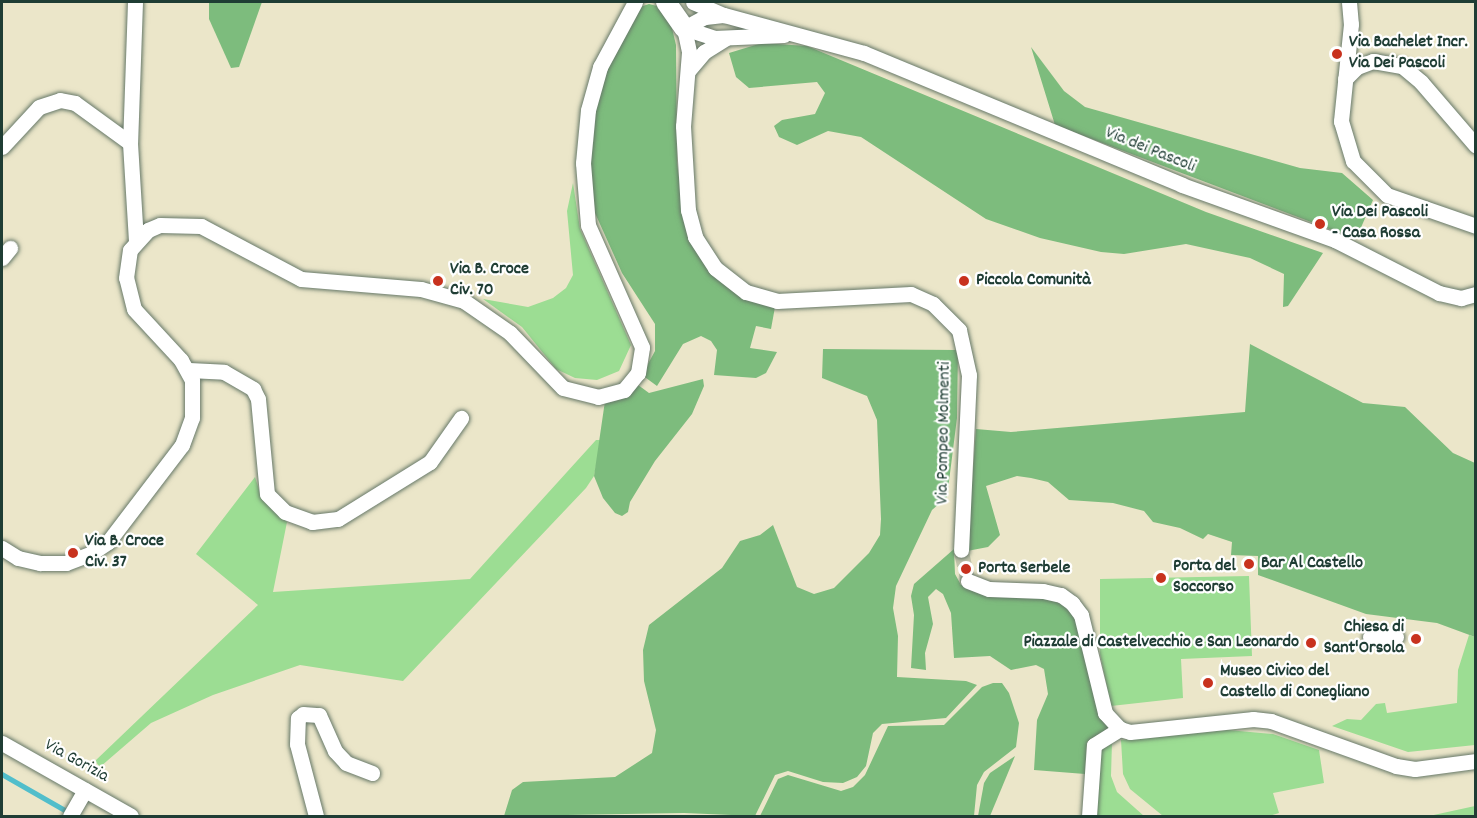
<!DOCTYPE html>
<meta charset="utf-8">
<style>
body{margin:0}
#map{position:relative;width:1477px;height:818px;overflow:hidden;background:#ebe6c9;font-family:Dekko,sans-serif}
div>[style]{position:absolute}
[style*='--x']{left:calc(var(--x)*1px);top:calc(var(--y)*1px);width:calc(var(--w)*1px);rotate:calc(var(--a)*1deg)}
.green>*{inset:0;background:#9cdd93}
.forest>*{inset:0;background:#7dbc7d}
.stream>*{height:4.5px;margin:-2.25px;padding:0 2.25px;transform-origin:2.25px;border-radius:2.25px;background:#51becb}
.minor-tunnel>*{height:15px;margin-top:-7.5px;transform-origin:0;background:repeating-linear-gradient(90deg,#c2c4ab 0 15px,transparent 0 23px)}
.roads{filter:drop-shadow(0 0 2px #667868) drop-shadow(0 0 2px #667868)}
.minor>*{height:15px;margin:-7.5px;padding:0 7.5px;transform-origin:7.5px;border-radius:7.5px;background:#fff}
.major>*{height:20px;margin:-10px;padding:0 10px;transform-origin:10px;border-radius:10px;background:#fff}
.dots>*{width:16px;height:16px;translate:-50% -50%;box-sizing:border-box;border:3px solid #fff;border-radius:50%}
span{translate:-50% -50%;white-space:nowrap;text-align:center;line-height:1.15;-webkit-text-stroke:4.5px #fff;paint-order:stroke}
.poi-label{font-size:18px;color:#1f3d34;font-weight:700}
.left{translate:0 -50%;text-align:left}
.right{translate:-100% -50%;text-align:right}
.street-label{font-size:18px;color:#1f3d34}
.frame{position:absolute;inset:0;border:3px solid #1f3d34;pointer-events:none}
</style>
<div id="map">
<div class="green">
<div style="clip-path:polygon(573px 183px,580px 229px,631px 345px,619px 371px,597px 380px,575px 378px,556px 369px,522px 327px,483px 299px,528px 307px,553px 298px,566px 288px,573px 275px,567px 211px)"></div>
<div style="clip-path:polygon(596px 440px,601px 440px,594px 476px,586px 488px,403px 681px,300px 665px,213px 695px,151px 723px,100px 767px,95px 761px,258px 605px,196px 554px,255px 477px,262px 499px,287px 522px,273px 592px,470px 579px)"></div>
<div style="clip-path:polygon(1249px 576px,1252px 656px,1181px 659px,1183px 698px,1111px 706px,1100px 654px,1100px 579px)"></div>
<div style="clip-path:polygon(1469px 635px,1475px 637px,1475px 745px,1408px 752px,1332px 726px,1347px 719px,1361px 720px,1376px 704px,1385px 703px,1387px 713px,1457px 703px,1458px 670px)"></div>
<div style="clip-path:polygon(1228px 730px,1273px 734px,1319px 750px,1324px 783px,1273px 793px,1279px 813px,1269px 816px,1163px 816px,1130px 789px,1123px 774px,1121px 740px)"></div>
<div style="clip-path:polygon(1112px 742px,1111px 776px,1117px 792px,1144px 816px,1094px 816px,1099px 748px)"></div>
<div style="clip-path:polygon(1475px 806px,1475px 816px,1425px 816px,1429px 816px)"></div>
</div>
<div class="forest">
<div style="clip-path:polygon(209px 2px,262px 2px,239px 67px,231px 68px,209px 19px)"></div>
<div style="clip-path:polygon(649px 4px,657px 6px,671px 24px,676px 45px,677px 163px,687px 235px,690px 242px,775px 307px,771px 329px,756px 326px,750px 348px,777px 352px,766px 373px,756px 378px,714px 375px,717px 350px,711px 341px,701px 336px,683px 344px,657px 386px,642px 375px,655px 351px,655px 324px,622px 273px,595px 213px,589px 161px,593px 118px,604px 73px,640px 7px)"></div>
<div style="clip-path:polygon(762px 43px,807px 46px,1206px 212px,1323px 253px,1288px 306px,1283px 307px,1284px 274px,1250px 258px,1186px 244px,1124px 254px,1101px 252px,1040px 238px,986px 219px,861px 137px,828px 131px,797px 145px,779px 137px,774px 126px,782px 120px,815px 114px,825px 93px,817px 82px,749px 88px,736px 77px,729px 53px)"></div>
<div style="clip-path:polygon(1031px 47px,1064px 91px,1085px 107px,1300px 168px,1342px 173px,1373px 200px,1356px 239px,1055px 125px)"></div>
<div style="clip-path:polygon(1250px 344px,1363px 403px,1405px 407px,1453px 453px,1475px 463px,1475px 637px,1437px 623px,1366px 614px,1258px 575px,1258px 556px,1231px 555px,1232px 542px,1208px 534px,1203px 539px,1180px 528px,1153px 522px,1144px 511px,1113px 503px,1069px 500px,1048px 482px,1031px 478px,1017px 476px,986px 486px,1000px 535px,988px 547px,967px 551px,976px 429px,1011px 432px,1245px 412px)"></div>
<div style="clip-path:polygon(823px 349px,958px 350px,957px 418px,947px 497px,932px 510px,896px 586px,893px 608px,898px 636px,897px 677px,966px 681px,977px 685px,946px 718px,882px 724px,873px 733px,866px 766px,857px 777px,843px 783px,823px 782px,788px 771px,775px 775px,755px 816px,684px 813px,504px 816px,512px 790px,523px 782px,615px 777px,652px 753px,656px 730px,644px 681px,643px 650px,649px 625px,722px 568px,740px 541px,760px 535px,773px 525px,797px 587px,814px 594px,834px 588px,869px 553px,880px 535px,881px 519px,877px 420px,867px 396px,822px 378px)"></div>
<div style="clip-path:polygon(703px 379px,704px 386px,692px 414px,655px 461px,630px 502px,628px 512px,622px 516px,615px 513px,603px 498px,594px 476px,605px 401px,634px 382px,649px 393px)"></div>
<div style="clip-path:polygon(954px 549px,955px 574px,961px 585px,1060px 601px,1075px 616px,1110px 727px,1087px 742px,1085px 774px,1034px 770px,1037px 720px,1048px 694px,1044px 669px,1036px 665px,1011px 670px,990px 656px,954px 658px,951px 613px,943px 594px,936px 589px,928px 597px,933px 624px,925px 653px,926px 670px,911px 668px,914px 615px,911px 596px,914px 584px)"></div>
<div style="clip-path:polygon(993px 683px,1002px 683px,1009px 693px,1019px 723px,1016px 747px,984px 772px,977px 785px,974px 816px,760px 816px,778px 779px,788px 775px,841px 791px,853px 787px,865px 775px,888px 726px,944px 725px,982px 687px)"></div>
<div style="clip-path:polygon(1015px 756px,990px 816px,978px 816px,984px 783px,990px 773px)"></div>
</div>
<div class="stream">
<div style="--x:2;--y:774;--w:78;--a:29.8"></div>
</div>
<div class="minor-tunnel">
<div style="--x:961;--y:550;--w:32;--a:77"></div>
</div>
<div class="roads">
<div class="minor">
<div style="--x:135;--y:2;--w:141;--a:92"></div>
<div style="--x:130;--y:143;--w:97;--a:86.5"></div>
<div style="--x:693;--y:2;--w:34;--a:23"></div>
<div style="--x:724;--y:15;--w:145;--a:15.2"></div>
<div style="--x:864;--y:53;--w:344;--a:22.5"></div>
<div style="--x:1182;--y:185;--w:163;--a:19.8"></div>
<div style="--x:1335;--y:240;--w:117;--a:27"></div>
<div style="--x:1439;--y:293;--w:23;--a:13"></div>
<div style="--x:1461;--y:298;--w:16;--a:-15"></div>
<div style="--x:1349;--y:2;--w:22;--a:85"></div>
<div style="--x:1351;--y:24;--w:98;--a:95.9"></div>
<div style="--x:1341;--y:121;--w:42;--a:73.3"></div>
<div style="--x:1353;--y:161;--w:48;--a:45"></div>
<div style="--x:1387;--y:195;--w:94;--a:19.2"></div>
<div style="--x:684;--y:28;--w:25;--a:78"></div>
<div style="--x:689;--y:52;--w:74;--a:94.6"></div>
<div style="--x:683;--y:126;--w:84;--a:86.6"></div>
<div style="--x:688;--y:210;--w:28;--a:75"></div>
<div style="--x:695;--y:237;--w:37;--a:57"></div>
<div style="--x:715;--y:268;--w:39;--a:38"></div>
<div style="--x:746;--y:292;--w:32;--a:16"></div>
<div style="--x:777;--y:301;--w:134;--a:-3"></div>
<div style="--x:911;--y:294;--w:24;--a:24"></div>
<div style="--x:933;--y:304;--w:37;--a:45"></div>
<div style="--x:959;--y:330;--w:46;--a:77.5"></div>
<div style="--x:969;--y:375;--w:175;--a:92.6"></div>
<div style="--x:684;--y:28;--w:32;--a:18"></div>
<div style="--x:714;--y:38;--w:70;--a:-2.5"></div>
<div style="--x:684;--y:28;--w:24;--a:-28"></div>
<div style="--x:705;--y:17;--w:18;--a:-6"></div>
<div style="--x:688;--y:71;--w:25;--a:-50"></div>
<div style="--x:704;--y:52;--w:25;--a:-32"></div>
<div style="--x:1345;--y:79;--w:17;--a:-45"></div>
<div style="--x:1357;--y:67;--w:17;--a:-21"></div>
<div style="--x:1373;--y:61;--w:29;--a:10"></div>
<div style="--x:1402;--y:66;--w:25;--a:40"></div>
<div style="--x:1421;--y:82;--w:84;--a:49.3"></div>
<div style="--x:2;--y:147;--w:54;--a:-47.2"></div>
<div style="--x:39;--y:107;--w:22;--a:-18"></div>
<div style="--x:60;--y:100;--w:15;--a:11"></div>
<div style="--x:75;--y:103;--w:68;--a:36"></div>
<div style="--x:2;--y:258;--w:13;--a:-51"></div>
<div style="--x:189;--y:370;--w:35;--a:3"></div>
<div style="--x:224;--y:372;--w:34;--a:30"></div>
<div style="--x:253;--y:389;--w:11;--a:63"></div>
<div style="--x:258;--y:399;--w:95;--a:84.6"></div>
<div style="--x:267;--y:494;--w:25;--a:45"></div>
<div style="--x:285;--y:512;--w:29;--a:20"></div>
<div style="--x:312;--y:522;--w:26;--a:-7"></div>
<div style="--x:338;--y:519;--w:108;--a:-31.8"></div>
<div style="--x:430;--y:462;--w:54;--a:-54.8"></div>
<div style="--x:2;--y:548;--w:19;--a:32"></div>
<div style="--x:18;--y:558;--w:23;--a:13"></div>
<div style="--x:40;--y:563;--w:26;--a:0"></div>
<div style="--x:66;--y:563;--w:26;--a:-21"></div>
<div style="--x:90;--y:554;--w:22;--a:-34"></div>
<div style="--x:108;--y:542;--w:122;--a:-52.7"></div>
<div style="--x:182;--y:445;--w:29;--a:-70"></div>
<div style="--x:192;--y:418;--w:38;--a:-90"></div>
<div style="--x:192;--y:380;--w:23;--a:-119"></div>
<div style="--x:181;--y:360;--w:69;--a:-132.7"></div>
<div style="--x:134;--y:309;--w:32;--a:-104"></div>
<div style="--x:126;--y:278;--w:28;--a:-82"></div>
<div style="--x:130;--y:250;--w:27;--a:-48"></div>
<div style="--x:148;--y:230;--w:13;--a:-23"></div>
<div style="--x:160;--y:225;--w:41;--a:1.4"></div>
<div style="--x:201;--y:226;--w:113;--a:27.9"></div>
<div style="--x:301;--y:279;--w:120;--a:4.8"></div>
<div style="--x:421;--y:289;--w:45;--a:15.6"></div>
<div style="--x:464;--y:301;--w:56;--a:34.8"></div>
<div style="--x:510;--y:333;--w:76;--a:46.1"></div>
<div style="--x:563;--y:388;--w:36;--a:14"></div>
<div style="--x:598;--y:397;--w:27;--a:-15"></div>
<div style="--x:624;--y:390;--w:22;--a:-51"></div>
<div style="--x:638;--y:373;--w:26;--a:-81"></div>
<div style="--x:642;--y:347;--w:133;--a:-113.9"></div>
<div style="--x:588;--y:225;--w:62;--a:-94.6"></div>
<div style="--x:583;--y:163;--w:53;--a:-84.6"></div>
<div style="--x:588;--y:110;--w:45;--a:-74.4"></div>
<div style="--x:600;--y:67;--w:74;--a:-61.7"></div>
<div style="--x:968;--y:581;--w:22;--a:21"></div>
<div style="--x:989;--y:589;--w:54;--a:2.1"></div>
<div style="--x:1043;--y:591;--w:18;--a:13"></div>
<div style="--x:1061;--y:595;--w:14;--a:36"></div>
<div style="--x:1072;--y:603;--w:15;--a:53"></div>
<div style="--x:1081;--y:615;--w:101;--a:76.2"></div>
<div style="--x:1105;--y:713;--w:22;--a:47"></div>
<div style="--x:1120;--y:729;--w:10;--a:17"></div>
<div style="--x:1130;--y:732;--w:124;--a:-6"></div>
<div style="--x:1253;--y:719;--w:18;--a:6"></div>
<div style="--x:1271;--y:721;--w:133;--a:19.8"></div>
<div style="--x:1396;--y:766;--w:19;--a:9"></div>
<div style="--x:1415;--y:769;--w:62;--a:-7.5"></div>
<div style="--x:1370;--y:637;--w:26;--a:0"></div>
<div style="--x:2;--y:743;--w:148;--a:29.5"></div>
<div style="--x:70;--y:816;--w:30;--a:-60"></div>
<div style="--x:316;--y:816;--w:74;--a:-104.8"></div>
<div style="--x:297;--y:744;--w:26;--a:-88"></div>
<div style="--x:298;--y:718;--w:6;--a:-39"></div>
<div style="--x:303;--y:714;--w:16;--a:4"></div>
<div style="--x:319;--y:715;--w:39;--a:66"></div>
<div style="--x:335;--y:751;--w:16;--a:47"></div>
<div style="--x:346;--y:763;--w:28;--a:21"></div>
<div style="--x:1089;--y:816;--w:71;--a:-86"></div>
<div style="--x:1094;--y:745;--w:31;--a:-32"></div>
</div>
<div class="major">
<div style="--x:666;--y:2;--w:32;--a:55"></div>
</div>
</div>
<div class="dots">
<div style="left:1337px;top:54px;background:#c8321e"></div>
<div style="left:1320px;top:224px;background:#c8321e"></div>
<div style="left:438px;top:281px;background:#c8321e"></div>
<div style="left:964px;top:281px;background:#c8321e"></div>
<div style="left:73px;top:553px;background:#c8321e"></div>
<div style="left:1249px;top:564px;background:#c8321e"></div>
<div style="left:966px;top:569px;background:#c8321e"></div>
<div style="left:1161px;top:578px;background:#c8321e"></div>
<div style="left:1416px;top:639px;background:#c8321e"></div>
<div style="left:1311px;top:643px;background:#c8321e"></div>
<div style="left:1208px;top:683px;background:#c8321e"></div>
</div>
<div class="poi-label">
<span class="left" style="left:1349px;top:54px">Via Bachelet Incr.<br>Via Dei Pascoli</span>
<span class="left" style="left:1332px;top:224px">Via Dei Pascoli<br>- Casa Rossa</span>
<span class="left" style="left:450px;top:281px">Via B. Croce<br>Civ. 70</span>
<span class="left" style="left:976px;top:281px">Piccola Comunità</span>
<span class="left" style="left:85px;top:553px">Via B. Croce<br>Civ. 37</span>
<span class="left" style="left:1261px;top:564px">Bar Al Castello</span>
<span class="left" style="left:1173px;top:578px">Porta del<br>Soccorso</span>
<span class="left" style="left:978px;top:569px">Porta Serbele</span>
<span class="right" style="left:1404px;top:639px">Chiesa di<br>Sant'Orsola</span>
<span class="right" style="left:1299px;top:643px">Piazzale di Castelvecchio e San Leonardo</span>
<span class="left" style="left:1220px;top:683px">Museo Civico del<br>Castello di Conegliano</span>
</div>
<div class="street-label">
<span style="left:1150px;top:151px;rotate:22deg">Via dei Pascoli</span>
<span style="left:945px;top:433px;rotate:-89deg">Via Pompeo Molmenti</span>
<span style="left:76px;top:762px;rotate:29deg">Via Gorizia</span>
</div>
<div class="frame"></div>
</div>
